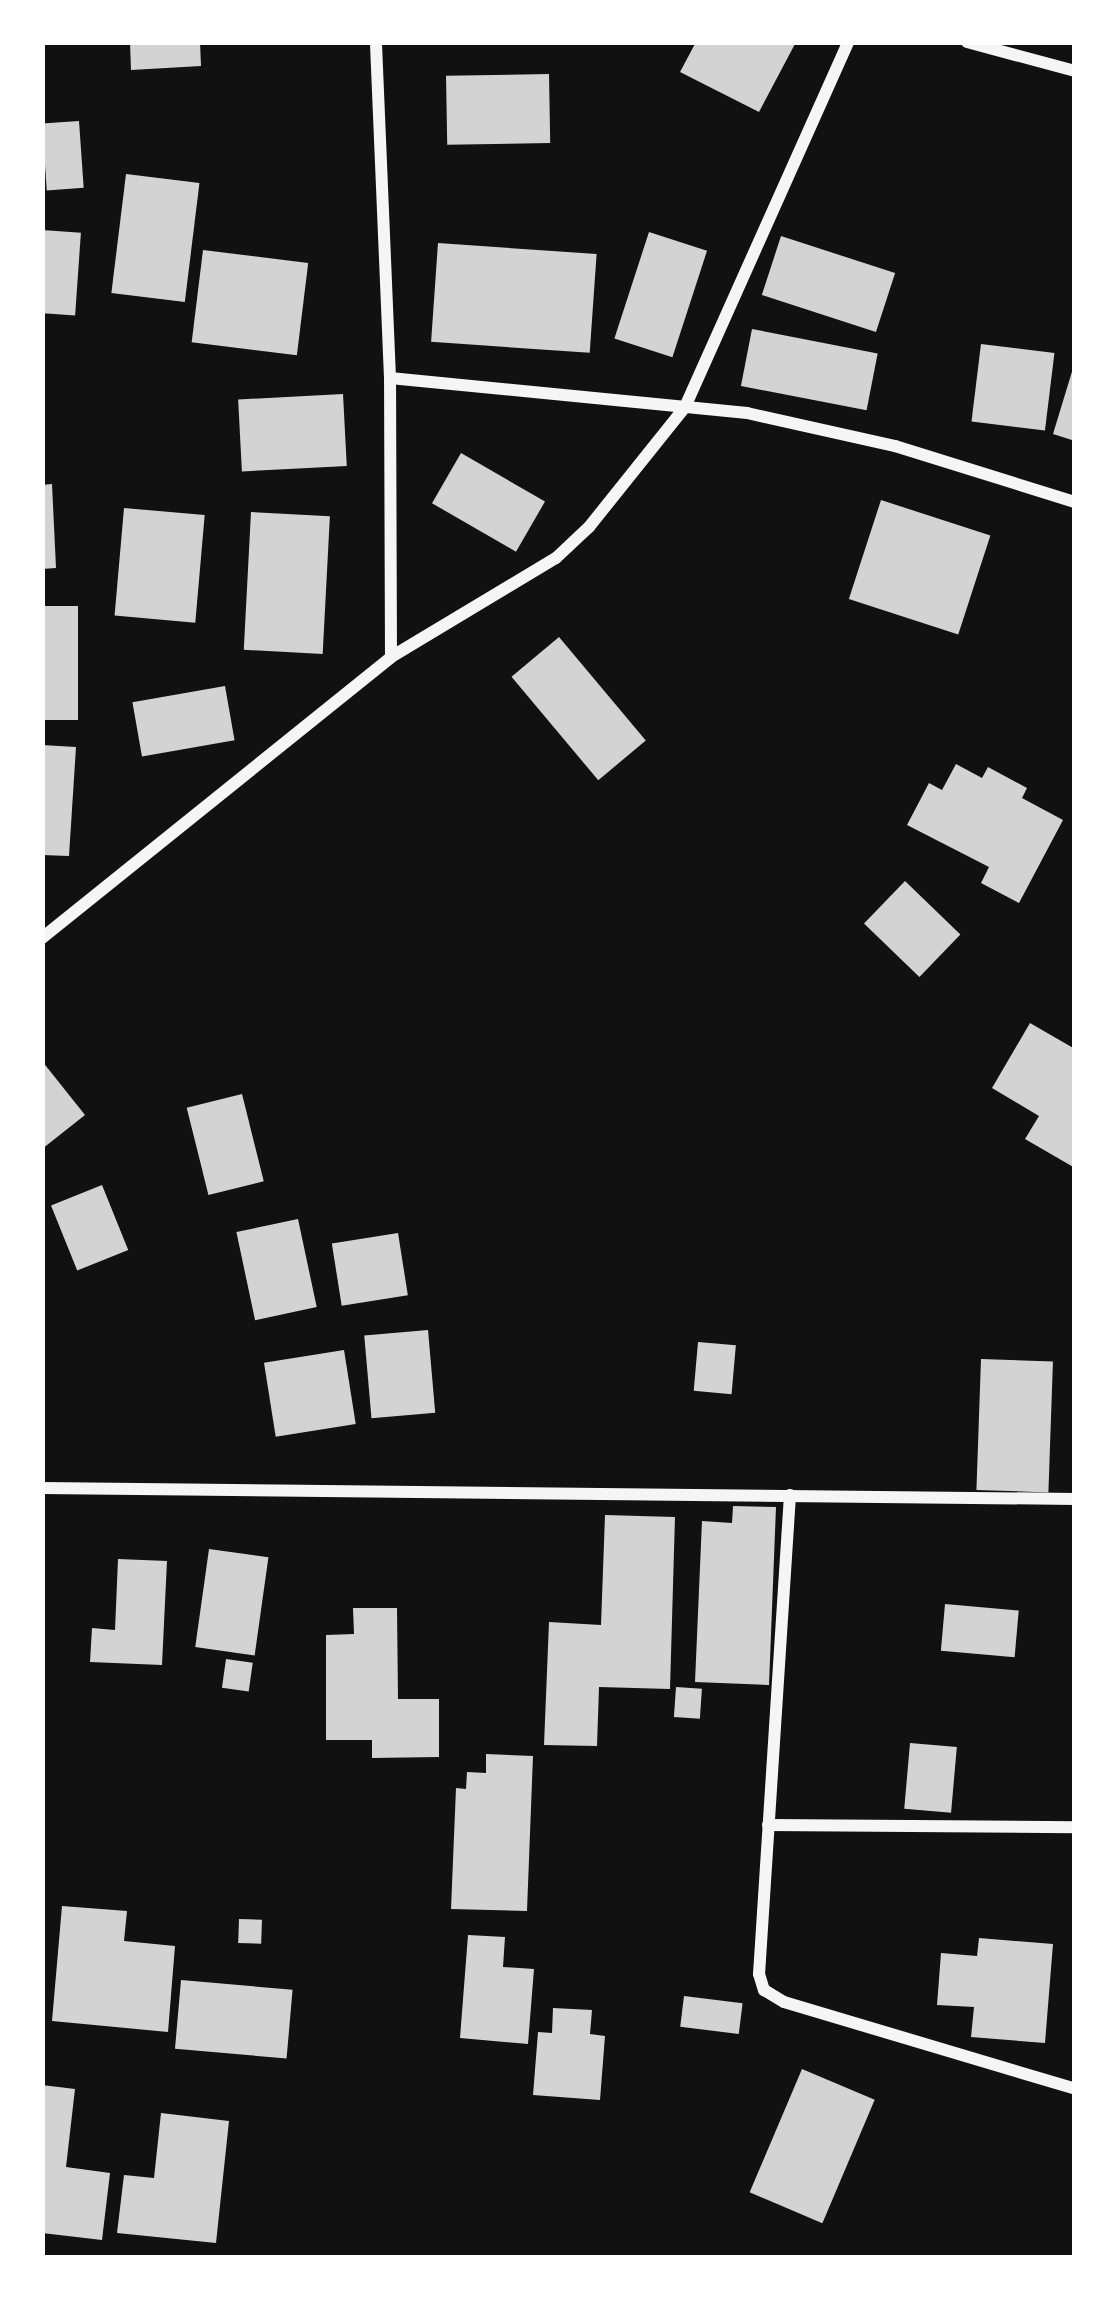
<!DOCTYPE html>
<style>
body{margin:0}
#map{position:relative;width:1117px;height:2300px;overflow:hidden;background:#111;font-family:Overpass,sans-serif}
div>[style]{position:absolute}
[style*='--x']{left:calc(var(--x)*1px);top:calc(var(--y)*1px);width:calc(var(--w)*1px);rotate:calc(var(--a)*1deg)}
.building>*{inset:0;background:#d3d3d3;transform-origin:0 0}
.minor>*{height:12px;margin:-6px;padding:0 6px;transform-origin:6px;border-radius:6px;background:#f5f5f5}
span{translate:-50% -50%;white-space:nowrap;text-align:center;line-height:1.15;-webkit-text-stroke:12px #fff;paint-order:stroke}
.frame{position:absolute;inset:0;border:45px solid #fff;pointer-events:none}
</style>
<div id="map">
<div class="building">
<div style="clip-path:polygon(130px 42px,200px 42px,201px 66px,131px 70px)"></div>
<div style="clip-path:polygon(696px 42px,796px 42px,759px 112px,680px 72px)"></div>
<div style="left:549px;top:74px;width:69px;height:103px;rotate:89deg"></div>
<div style="left:79px;top:121px;width:67px;height:37px;rotate:86deg"></div>
<div style="left:126px;top:174px;width:74px;height:120px;rotate:7deg"></div>
<div style="left:42px;top:230px;width:39px;height:83px;rotate:4deg"></div>
<div style="left:649px;top:232px;width:61px;height:112px;rotate:18deg"></div>
<div style="left:781px;top:236px;width:120px;height:62px;rotate:18deg"></div>
<div style="left:438px;top:243px;width:159px;height:99px;rotate:4deg"></div>
<div style="left:203px;top:250px;width:106px;height:93px;rotate:7deg"></div>
<div style="left:752px;top:329px;width:128px;height:58px;rotate:11deg"></div>
<div style="left:981px;top:344px;width:74px;height:78px;rotate:7deg"></div>
<div style="clip-path:polygon(1074px 365px,1075px 365px,1075px 441px,1053px 434px)"></div>
<div style="left:343px;top:394px;width:72px;height:105px;rotate:87deg"></div>
<div style="left:461px;top:453px;width:97px;height:58px;rotate:30deg"></div>
<div style="clip-path:polygon(52px 484px,56px 568px,42px 569px,42px 485px)"></div>
<div style="left:881px;top:500px;width:115px;height:104px;rotate:18deg"></div>
<div style="left:124px;top:508px;width:81px;height:108px;rotate:5deg"></div>
<div style="left:251px;top:512px;width:79px;height:138px;rotate:3deg"></div>
<div style="left:42px;top:606px;width:36px;height:114px"></div>
<div style="left:559px;top:637px;width:135px;height:62px;rotate:50deg"></div>
<div style="left:225px;top:686px;width:55px;height:94px;rotate:80deg"></div>
<div style="clip-path:polygon(42px 745px,76px 747px,69px 856px,42px 855px)"></div>
<div style="clip-path:polygon(956px 764px,982px 778px,988px 767px,1027px 788px,1022px 798px,1063px 820px,1019px 903px,981px 883px,989px 867px,907px 825px,929px 783px,942px 790px)"></div>
<div style="left:905px;top:881px;width:77px;height:59px;rotate:44deg"></div>
<div style="clip-path:polygon(1030px 1023px,1075px 1049px,1075px 1168px,1025px 1139px,1039px 1116px,992px 1088px)"></div>
<div style="clip-path:polygon(42px 1061px,85px 1115px,42px 1149px)"></div>
<div style="left:242px;top:1094px;width:90px;height:57px;rotate:76deg"></div>
<div style="left:102px;top:1185px;width:70px;height:55px;rotate:68deg"></div>
<div style="left:298px;top:1219px;width:90px;height:63px;rotate:78deg"></div>
<div style="left:398px;top:1233px;width:63px;height:67px;rotate:81deg"></div>
<div style="left:428px;top:1330px;width:83px;height:64px;rotate:85deg"></div>
<div style="left:698px;top:1342px;width:38px;height:49px;rotate:5deg"></div>
<div style="left:344px;top:1350px;width:75px;height:81px;rotate:81deg"></div>
<div style="left:981px;top:1359px;width:72px;height:131px;rotate:2deg"></div>
<div style="clip-path:polygon(733px 1506px,776px 1507px,769px 1685px,695px 1682px,702px 1521px,732px 1523px)"></div>
<div style="clip-path:polygon(605px 1515px,675px 1517px,670px 1689px,599px 1687px,597px 1746px,544px 1745px,549px 1622px,601px 1625px)"></div>
<div style="left:209px;top:1549px;width:60px;height:99px;rotate:8deg"></div>
<div style="clip-path:polygon(118px 1559px,167px 1561px,162px 1665px,90px 1662px,92px 1628px,115px 1630px)"></div>
<div style="left:945px;top:1604px;width:74px;height:47px;rotate:5deg"></div>
<div style="clip-path:polygon(353px 1608px,397px 1608px,398px 1699px,439px 1699px,439px 1757px,372px 1758px,372px 1740px,326px 1740px,326px 1635px,354px 1634px)"></div>
<div style="left:226px;top:1659px;width:27px;height:29px;rotate:8deg"></div>
<div style="left:676px;top:1687px;width:26px;height:30px;rotate:4deg"></div>
<div style="left:910px;top:1743px;width:47px;height:66px;rotate:5deg"></div>
<div style="clip-path:polygon(486px 1754px,533px 1756px,527px 1911px,451px 1909px,456px 1788px,466px 1789px,467px 1772px,486px 1773px)"></div>
<div style="clip-path:polygon(62px 1906px,127px 1911px,124px 1941px,175px 1946px,168px 2032px,52px 2021px)"></div>
<div style="left:239px;top:1919px;width:23px;height:24px;rotate:2deg"></div>
<div style="clip-path:polygon(468px 1935px,505px 1937px,503px 1967px,534px 1969px,528px 2044px,460px 2038px)"></div>
<div style="clip-path:polygon(979px 1938px,1053px 1944px,1045px 2043px,971px 2037px,974px 2007px,937px 2005px,941px 1953px,977px 1956px)"></div>
<div style="left:181px;top:1980px;width:112px;height:69px;rotate:5deg"></div>
<div style="left:684px;top:1996px;width:59px;height:31px;rotate:7deg"></div>
<div style="clip-path:polygon(553px 2008px,592px 2010px,590px 2034px,605px 2036px,600px 2100px,533px 2095px,538px 2032px,552px 2033px)"></div>
<div style="left:802px;top:2069px;width:79px;height:134px;rotate:23deg"></div>
<div style="clip-path:polygon(42px 2085px,75px 2089px,66px 2167px,110px 2173px,102px 2240px,42px 2233px)"></div>
<div style="clip-path:polygon(161px 2113px,229px 2121px,216px 2243px,117px 2233px,124px 2175px,154px 2178px)"></div>
</div>
<div class="minor">
<div style="--x:967;--y:42;--w:112;--a:15"></div>
<div style="--x:390;--y:378;--w:359;--a:5.6"></div>
<div style="--x:747;--y:413;--w:152;--a:12.6"></div>
<div style="--x:895;--y:446;--w:189;--a:17.3"></div>
<div style="--x:391;--y:657;--w:192;--a:-31"></div>
<div style="--x:556;--y:558;--w:45;--a:-43.2"></div>
<div style="--x:589;--y:527;--w:154;--a:-51.3"></div>
<div style="--x:685;--y:407;--w:400;--a:-65.9"></div>
<div style="--x:42;--y:938;--w:448;--a:-38.8"></div>
<div style="--x:391;--y:657;--w:279;--a:-90.2"></div>
<div style="--x:390;--y:378;--w:336;--a:-92.4"></div>
<div style="--x:42;--y:1488;--w:1033;--a:0.61"></div>
<div style="--x:790;--y:1495;--w:480;--a:93.7"></div>
<div style="--x:759;--y:1974;--w:17;--a:73"></div>
<div style="--x:764;--y:1990;--w:23;--a:31"></div>
<div style="--x:784;--y:2002;--w:304;--a:16.6"></div>
<div style="--x:768;--y:1825;--w:307;--a:0.4"></div>
</div>
<div class="frame"></div>
</div>
